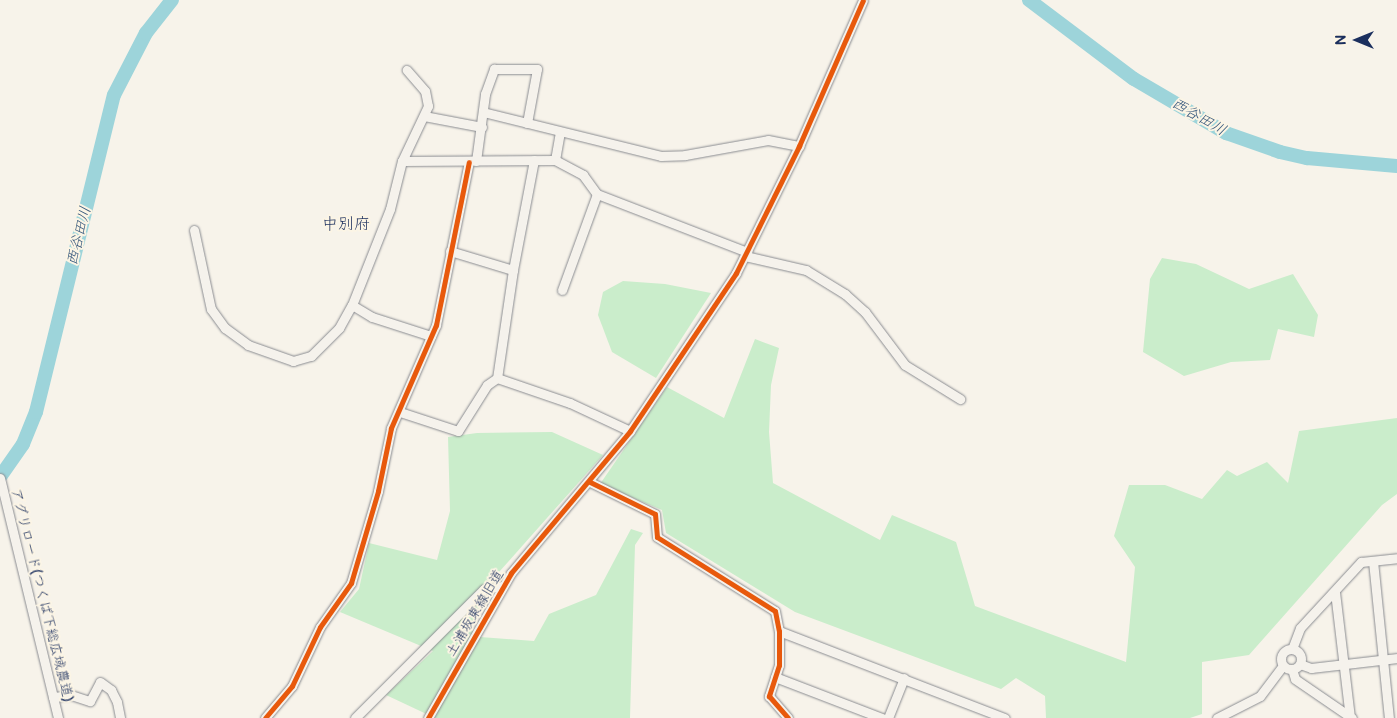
<!DOCTYPE html>
<meta charset="utf-8">
<style>
body{margin:0}
#map{position:relative;width:1397px;height:718px;overflow:hidden;background:#f7f3ea;font-family:"Balsamiq Sans","Klee One",sans-serif}
div>[style]{position:absolute}
[style*='--x']{left:calc(var(--x)*1px);top:calc(var(--y)*1px);width:calc(var(--w)*1px);rotate:calc(var(--a)*1deg)}
.green>*{inset:0;background:#caedcb}
.river>*{height:14px;margin:-7px;padding:0 7px;transform-origin:7px;border-radius:7px;background:#9dd4da}
.roads{filter:drop-shadow(0 0 1px #8a8c91) drop-shadow(0 0 1px #8a8c91)}
.minor>*{height:9px;margin:-4.5px;padding:0 4.5px;transform-origin:4.5px;border-radius:4.5px;background:#f5f2ec}
.minor>.ring{margin:-4.5px;padding:0;box-sizing:content-box;background:none;border:9px solid #f5f2ec;border-radius:50%}
.cycleway>*{height:5px;margin:-2.5px;padding:0 2.5px;transform-origin:2.5px;border-radius:2.5px;background:#e8590c}
span{translate:-50% -50%;white-space:nowrap;text-align:center;line-height:1.15;-webkit-text-stroke:4px #fcf5e5;paint-order:stroke}
.street-label{font-size:14px;color:#1b2f5e}
.water-label{font-size:15px;color:#32557b;font-style:italic}
.quarter-label{font-size:16px;color:#1b2f5e}
.north{position:absolute;left:1332px;top:15px;width:50px;height:50px;-webkit-text-stroke:4px #fcf5e5;paint-order:stroke;rotate:270deg;font-size:14px;font-weight:700;line-height:20px;text-align:center;color:#1b2f5e}
.north::after{content:'';display:block;margin:auto;width:18px;height:22px;background:#1b2f5e;clip-path:polygon(50% 0,100% 100%,50% 72%,0 100%)}
</style>
<div id="map">
<div class="green">
<div style="clip-path:polygon(1162px 258px,1196px 264px,1249px 289px,1293px 274px,1318px 315px,1314px 337px,1278px 329px,1270px 360px,1231px 362px,1184px 376px,1143px 352px,1150px 279px)"></div>
<div style="clip-path:polygon(623px 281px,665px 284px,711px 293px,656px 378px,612px 352px,598px 315px,603px 292px)"></div>
<div style="clip-path:polygon(755px 339px,779px 348px,771px 385px,769px 432px,773px 483px,880px 540px,892px 515px,956px 542px,975px 606px,1126px 662px,1135px 567px,1114px 536px,1129px 485px,1165px 485px,1202px 499px,1227px 470px,1237px 476px,1267px 462px,1288px 483px,1299px 431px,1397px 418px,1397px 494px,1382px 505px,1249px 655px,1202px 662px,1202px 714px,1190px 718px,1046px 718px,1045px 696px,1016px 678px,1001px 689px,795px 612px,666px 533px,662px 510px,600px 484px,667px 387px,724px 418px)"></div>
<div style="clip-path:polygon(552px 432px,603px 455px,499px 572px,470px 628px,480px 637px,534px 641px,549px 614px,596px 595px,631px 529px,643px 533px,635px 545px,630px 718px,435px 718px,386px 695px,433px 651px,340px 612px,359px 589px,369px 543px,437px 560px,450px 511px,448px 437px,477px 433px)"></div>
</div>
<div class="river">
<div style="--x:1029;--y:0;--w:131;--a:37"></div>
<div style="--x:1134;--y:79;--w:107;--a:30.4"></div>
<div style="--x:1226;--y:133;--w:57;--a:19.4"></div>
<div style="--x:1280;--y:152;--w:28;--a:13"></div>
<div style="--x:1307;--y:158;--w:90;--a:5.1"></div>
<div style="--x:0;--y:477;--w:40;--a:-55.1"></div>
<div style="--x:23;--y:444;--w:35;--a:-68"></div>
<div style="--x:36;--y:412;--w:326;--a:-76.2"></div>
<div style="--x:114;--y:95;--w:70;--a:-62.7"></div>
<div style="--x:146;--y:33;--w:42;--a:-51.8"></div>
</div>
<div class="roads">
<div class="minor">
<div style="--x:483;--y:112;--w:183;--a:13.9"></div>
<div style="--x:661;--y:156;--w:24;--a:-2"></div>
<div style="--x:685;--y:155;--w:84;--a:-10.2"></div>
<div style="--x:768;--y:140;--w:32;--a:11"></div>
<div style="--x:424;--y:116;--w:59;--a:10.7"></div>
<div style="--x:534;--y:160;--w:112;--a:100.8"></div>
<div style="--x:513;--y:270;--w:109;--a:98.4"></div>
<div style="--x:497;--y:378;--w:77;--a:18.9"></div>
<div style="--x:570;--y:403;--w:66;--a:25"></div>
<div style="--x:555;--y:160;--w:27;--a:-80"></div>
<div style="--x:402;--y:161;--w:153;--a:-0.4"></div>
<div style="--x:555;--y:160;--w:32;--a:28"></div>
<div style="--x:583;--y:175;--w:24;--a:54"></div>
<div style="--x:597;--y:194;--w:161;--a:21.1"></div>
<div style="--x:476;--y:161;--w:68;--a:-82.3"></div>
<div style="--x:485;--y:94;--w:27;--a:-70"></div>
<div style="--x:494;--y:69;--w:43;--a:0"></div>
<div style="--x:537;--y:69;--w:55;--a:100.5"></div>
<div style="--x:194;--y:230;--w:81;--a:77.9"></div>
<div style="--x:211;--y:309;--w:24;--a:54"></div>
<div style="--x:225;--y:328;--w:29;--a:36"></div>
<div style="--x:248;--y:345;--w:48;--a:19.6"></div>
<div style="--x:293;--y:361;--w:19;--a:-16"></div>
<div style="--x:311;--y:356;--w:40;--a:-45"></div>
<div style="--x:339;--y:328;--w:26;--a:-61"></div>
<div style="--x:352;--y:305;--w:103;--a:-68.4"></div>
<div style="--x:390;--y:209;--w:49;--a:-76"></div>
<div style="--x:402;--y:161;--w:61;--a:-64.7"></div>
<div style="--x:428;--y:106;--w:15;--a:-101"></div>
<div style="--x:425;--y:91;--w:28;--a:-131"></div>
<div style="--x:450;--y:251;--w:66;--a:16.8"></div>
<div style="--x:745;--y:256;--w:63;--a:12.9"></div>
<div style="--x:806;--y:270;--w:46;--a:31.6"></div>
<div style="--x:845;--y:294;--w:27;--a:42"></div>
<div style="--x:865;--y:312;--w:66;--a:53"></div>
<div style="--x:905;--y:365;--w:65;--a:31.7"></div>
<div style="--x:562;--y:290;--w:102;--a:-70"></div>
<div style="--x:352;--y:305;--w:23;--a:31"></div>
<div style="--x:372;--y:317;--w:62;--a:17.9"></div>
<div style="--x:400;--y:412;--w:61;--a:18.1"></div>
<div style="--x:458;--y:431;--w:54;--a:-57.8"></div>
<div style="--x:487;--y:385;--w:12;--a:-35"></div>
<div style="--x:0;--y:478;--w:247;--a:76.4"></div>
<div style="--x:590;--y:482;--w:72;--a:26.2"></div>
<div style="--x:655;--y:514;--w:23;--a:85"></div>
<div style="--x:657;--y:537;--w:139;--a:32.1"></div>
<div style="--x:775;--y:611;--w:20;--a:79"></div>
<div style="--x:779;--y:631;--w:34;--a:90"></div>
<div style="--x:779;--y:665;--w:33;--a:108"></div>
<div style="--x:769;--y:696;--w:29;--a:49"></div>
<div style="--x:1373;--y:561;--w:158;--a:84.2"></div>
<div style="--x:1335;--y:592;--w:126;--a:83.2"></div>
<div style="--x:779;--y:631;--w:242;--a:21.1"></div>
<div class="ring" style="left:1281px;top:649px;width:11px;height:11px"></div>
<div style="--x:1292;--y:649;--w:22;--a:-69"></div>
<div style="--x:1300;--y:628;--w:90;--a:-47.3"></div>
<div style="--x:1361;--y:562;--w:36;--a:-6"></div>
<div style="--x:1300;--y:664;--w:12;--a:20"></div>
<div style="--x:1311;--y:668;--w:87;--a:-6.6"></div>
<div style="--x:1292;--y:669;--w:10;--a:73"></div>
<div style="--x:1295;--y:679;--w:69;--a:34.4"></div>
<div style="--x:775;--y:677;--w:115;--a:21"></div>
<div style="--x:53;--y:697;--w:18;--a:-6"></div>
<div style="--x:71;--y:695;--w:20;--a:18"></div>
<div style="--x:90;--y:701;--w:21;--a:-62"></div>
<div style="--x:100;--y:682;--w:14;--a:36"></div>
<div style="--x:111;--y:690;--w:13;--a:63"></div>
<div style="--x:117;--y:702;--w:16;--a:79"></div>
<div style="--x:265;--y:718;--w:42;--a:-49.8"></div>
<div style="--x:292;--y:686;--w:65;--a:-64.6"></div>
<div style="--x:320;--y:627;--w:54;--a:-54.8"></div>
<div style="--x:351;--y:583;--w:96;--a:-73.6"></div>
<div style="--x:378;--y:491;--w:64;--a:-78.3"></div>
<div style="--x:391;--y:428;--w:112;--a:-66.4"></div>
<div style="--x:436;--y:325;--w:166;--a:-78.6"></div>
<div style="--x:355;--y:718;--w:182;--a:-45"></div>
<div style="--x:484;--y:589;--w:19;--a:-9"></div>
<div style="--x:428;--y:718;--w:167;--a:-60.2"></div>
<div style="--x:511;--y:573;--w:185;--a:-50"></div>
<div style="--x:630;--y:431;--w:190;--a:-56.1"></div>
<div style="--x:736;--y:273;--w:142;--a:-63.6"></div>
<div style="--x:799;--y:146;--w:159;--a:-66.3"></div>
<div style="--x:888;--y:718;--w:43;--a:-68.2"></div>
<div style="--x:1217;--y:718;--w:48;--a:-27.1"></div>
<div style="--x:1260;--y:696;--w:38;--a:-53"></div>
</div>
</div>
<div class="cycleway">
<div style="--x:590;--y:482;--w:72;--a:26.2"></div>
<div style="--x:655;--y:514;--w:23;--a:85"></div>
<div style="--x:657;--y:537;--w:139;--a:32.1"></div>
<div style="--x:775;--y:611;--w:20;--a:79"></div>
<div style="--x:779;--y:631;--w:34;--a:90"></div>
<div style="--x:779;--y:665;--w:33;--a:108"></div>
<div style="--x:769;--y:696;--w:29;--a:49"></div>
<div style="--x:265;--y:718;--w:42;--a:-49.8"></div>
<div style="--x:292;--y:686;--w:65;--a:-64.6"></div>
<div style="--x:320;--y:627;--w:54;--a:-54.8"></div>
<div style="--x:351;--y:583;--w:96;--a:-73.6"></div>
<div style="--x:378;--y:491;--w:64;--a:-78.3"></div>
<div style="--x:391;--y:428;--w:112;--a:-66.4"></div>
<div style="--x:436;--y:325;--w:166;--a:-78.6"></div>
<div style="--x:428;--y:718;--w:167;--a:-60.2"></div>
<div style="--x:511;--y:573;--w:185;--a:-50"></div>
<div style="--x:630;--y:431;--w:190;--a:-56.1"></div>
<div style="--x:736;--y:273;--w:142;--a:-63.6"></div>
<div style="--x:799;--y:146;--w:159;--a:-66.3"></div>
</div>
<div class="street-label">
<span style="left:42px;top:595px;rotate:76deg">アグリロード(つくば下総広域農道)</span>
<span style="left:475px;top:613px;rotate:-59deg">土浦坂東線旧道</span>
</div>
<div class="water-label">
<span style="left:1199px;top:117px;rotate:30deg">西谷田川</span>
<span style="left:79px;top:236px;rotate:-76deg">西谷田川</span>
</div>
<div class="quarter-label">
<span style="left:346px;top:225px">中別府</span>
</div>
<div class="north">N</div>
</div>
